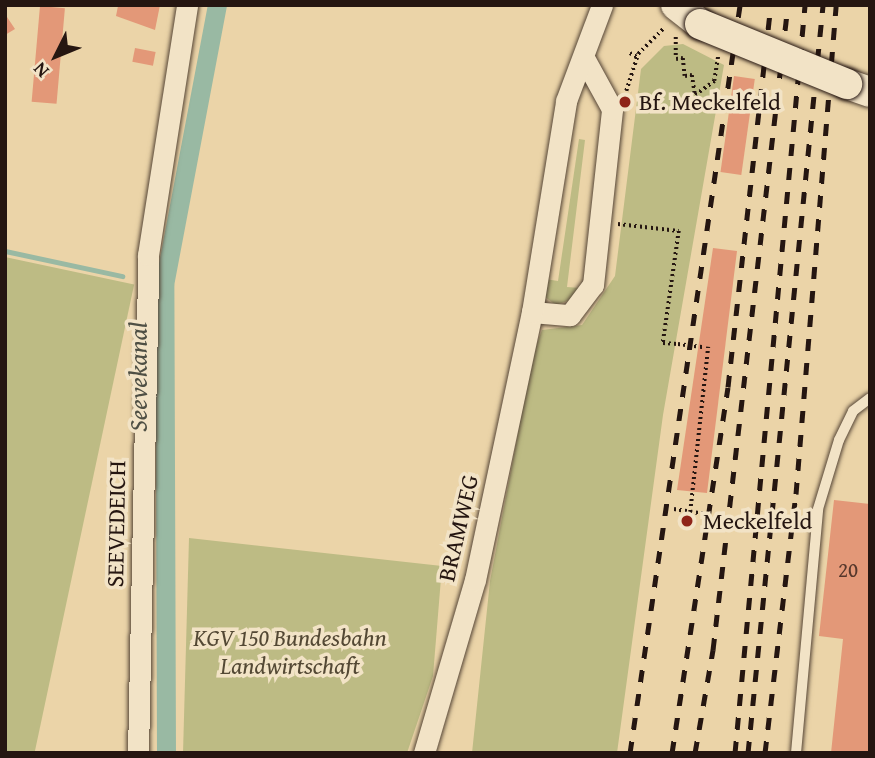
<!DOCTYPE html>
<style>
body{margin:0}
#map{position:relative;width:875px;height:758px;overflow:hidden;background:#ebd4a8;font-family:"Gentium Book Plus",serif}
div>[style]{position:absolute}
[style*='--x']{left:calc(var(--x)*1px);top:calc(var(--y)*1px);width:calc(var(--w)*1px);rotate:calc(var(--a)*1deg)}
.green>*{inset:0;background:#bdbb84;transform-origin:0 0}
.stream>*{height:5px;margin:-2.5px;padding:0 2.5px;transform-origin:2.5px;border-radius:2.5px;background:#99b9a3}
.canal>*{height:19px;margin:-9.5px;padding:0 9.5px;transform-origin:9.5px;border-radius:9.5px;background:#99b9a3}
.building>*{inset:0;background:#e39878;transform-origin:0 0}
.path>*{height:3.5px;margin-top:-1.75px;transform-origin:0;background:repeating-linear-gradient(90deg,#251611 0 2px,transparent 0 5.5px)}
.roads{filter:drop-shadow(0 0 2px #564637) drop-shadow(0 0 2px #564637)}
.lane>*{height:10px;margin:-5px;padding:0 5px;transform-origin:5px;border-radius:5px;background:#f2e3c6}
.street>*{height:21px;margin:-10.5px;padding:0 10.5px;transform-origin:10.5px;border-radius:10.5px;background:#f2e3c6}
.secondary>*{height:30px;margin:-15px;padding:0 15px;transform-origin:15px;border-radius:15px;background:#f2e3c6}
.rail>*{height:5px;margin-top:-2.5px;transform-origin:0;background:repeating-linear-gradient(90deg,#251611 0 12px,transparent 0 24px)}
.path-bridge>*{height:3.5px;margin-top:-1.75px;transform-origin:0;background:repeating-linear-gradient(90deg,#251611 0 2px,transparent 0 5.5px)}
.bridges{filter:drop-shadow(0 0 2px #251611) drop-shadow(0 0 2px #251611)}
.secondary-bridge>*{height:30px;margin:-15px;padding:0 15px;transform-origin:15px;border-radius:15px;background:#f2e3c6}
.dots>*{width:19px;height:19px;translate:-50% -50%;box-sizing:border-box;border:4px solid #f2e3c6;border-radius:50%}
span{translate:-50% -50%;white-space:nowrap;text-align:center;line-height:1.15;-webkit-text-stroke:7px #f2e3c6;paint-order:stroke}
.number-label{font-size:21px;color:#54362b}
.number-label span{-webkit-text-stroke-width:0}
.poi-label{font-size:24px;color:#251611}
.left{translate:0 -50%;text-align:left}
.street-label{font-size:24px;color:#251611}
.park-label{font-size:24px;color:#534834;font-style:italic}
.water-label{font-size:26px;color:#4e4f44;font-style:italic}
.frame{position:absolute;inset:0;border:7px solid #251611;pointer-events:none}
.north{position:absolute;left:21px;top:21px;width:70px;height:70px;-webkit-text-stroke:5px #f2e3c6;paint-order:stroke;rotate:227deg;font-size:19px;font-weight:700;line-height:28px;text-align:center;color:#251611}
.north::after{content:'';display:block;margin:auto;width:24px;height:32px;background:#251611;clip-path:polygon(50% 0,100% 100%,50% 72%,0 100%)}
</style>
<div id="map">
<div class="green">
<div style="clip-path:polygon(683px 44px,724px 65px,663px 415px,617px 753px,472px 753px,490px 581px,533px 354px,542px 330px,582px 325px,615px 276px,641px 69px,664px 46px)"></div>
<div style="clip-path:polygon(579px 139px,585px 140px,567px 287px,580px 288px,573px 299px,556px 305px,545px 297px,545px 279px,558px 281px)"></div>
<div style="left:5px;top:257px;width:132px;height:496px;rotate:12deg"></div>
<div style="clip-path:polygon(189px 538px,442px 566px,433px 676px,407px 753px,183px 753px)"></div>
</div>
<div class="stream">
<div style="--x:5;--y:251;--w:120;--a:12.1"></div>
</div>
<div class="canal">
<div style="--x:166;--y:753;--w:468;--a:-90.2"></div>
<div style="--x:164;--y:285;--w:285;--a:-79.3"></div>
</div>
<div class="building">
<div style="clip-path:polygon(160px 5px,155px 30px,116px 16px,118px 6px)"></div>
<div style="left:40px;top:6px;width:25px;height:96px;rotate:5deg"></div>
<div style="clip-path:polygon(5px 14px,15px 29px,5px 35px)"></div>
<div style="left:135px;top:48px;width:21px;height:14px;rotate:11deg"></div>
<div style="left:734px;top:76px;width:21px;height:97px;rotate:8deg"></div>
<div style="clip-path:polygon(713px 248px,737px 251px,707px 493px,677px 490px)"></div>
<div style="clip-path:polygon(834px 500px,870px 504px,870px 753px,831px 753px,843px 639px,819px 636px)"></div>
</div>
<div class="path">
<div style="--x:676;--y:37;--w:22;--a:90"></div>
<div style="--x:676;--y:59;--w:7;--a:-8"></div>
<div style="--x:683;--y:58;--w:18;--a:84"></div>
<div style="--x:685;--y:76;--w:7;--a:-8"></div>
<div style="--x:692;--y:75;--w:20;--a:81"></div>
<div style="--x:695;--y:95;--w:24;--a:-36"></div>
<div style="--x:714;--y:81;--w:25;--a:-81"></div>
<div style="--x:630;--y:53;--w:8;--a:30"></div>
<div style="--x:626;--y:91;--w:39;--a:-72"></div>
<div style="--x:638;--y:54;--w:35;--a:-45"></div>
<div style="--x:618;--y:224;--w:61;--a:6.5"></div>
<div style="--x:679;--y:231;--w:113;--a:98.1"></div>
<div style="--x:663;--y:343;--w:15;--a:4"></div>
<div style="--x:674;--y:509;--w:30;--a:9"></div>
<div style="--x:690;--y:512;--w:166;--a:-83.8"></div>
</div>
<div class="roads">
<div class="lane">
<div style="--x:796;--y:753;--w:245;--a:-84.8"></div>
<div style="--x:818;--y:509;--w:72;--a:-73.1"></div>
<div style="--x:839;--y:440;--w:32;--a:-64"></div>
<div style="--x:853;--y:411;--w:21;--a:-37"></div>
</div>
<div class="street">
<div style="--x:532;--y:312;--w:38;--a:5"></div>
<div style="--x:570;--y:315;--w:38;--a:-53"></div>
<div style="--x:593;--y:285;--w:177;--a:-83.8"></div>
<div style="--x:612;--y:109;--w:58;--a:-118.8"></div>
<div style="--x:138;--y:753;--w:498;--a:-88.8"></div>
<div style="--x:148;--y:255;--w:253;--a:-81.1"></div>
<div style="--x:424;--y:753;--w:180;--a:-73.6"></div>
<div style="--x:475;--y:580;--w:274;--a:-78"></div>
<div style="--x:532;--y:312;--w:214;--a:-80.8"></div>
<div style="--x:566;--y:101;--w:103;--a:-69.4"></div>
</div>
<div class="secondary">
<div style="--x:676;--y:5;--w:31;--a:38"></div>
<div style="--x:847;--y:84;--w:24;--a:19"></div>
</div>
</div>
<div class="rail">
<div style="--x:630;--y:753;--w:756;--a:-81.63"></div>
<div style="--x:672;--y:753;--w:370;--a:-81.3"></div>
<div style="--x:728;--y:387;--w:384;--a:-83.6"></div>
<div style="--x:695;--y:753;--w:105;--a:-80.1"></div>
<div style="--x:713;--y:650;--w:649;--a:-83.37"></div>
<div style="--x:735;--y:753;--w:751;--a:-84.65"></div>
<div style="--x:748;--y:753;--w:752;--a:-84.27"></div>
<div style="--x:765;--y:753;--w:261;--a:-83.2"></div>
<div style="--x:796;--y:494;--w:491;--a:-85.3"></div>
</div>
<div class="path-bridge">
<div style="--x:678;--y:344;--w:26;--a:7"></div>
</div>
<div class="bridges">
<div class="secondary-bridge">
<div style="--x:700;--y:24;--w:159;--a:22.2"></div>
</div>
</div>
<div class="dots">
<div style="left:625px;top:102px;background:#8f2418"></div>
<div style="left:687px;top:521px;background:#8f2418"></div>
</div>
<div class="number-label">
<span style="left:848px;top:570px">20</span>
</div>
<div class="poi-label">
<span class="left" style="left:639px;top:102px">Bf. Meckelfeld</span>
<span class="left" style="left:703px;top:521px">Meckelfeld</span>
</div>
<div class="street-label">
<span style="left:116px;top:524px;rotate:-89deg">SEEVEDEICH</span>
<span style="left:458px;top:528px;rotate:-77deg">BRAMWEG</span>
</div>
<div class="park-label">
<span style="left:290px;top:652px">KGV 150 Bundesbahn<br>Landwirtschaft</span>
</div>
<div class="water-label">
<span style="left:138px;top:377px;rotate:-90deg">Seevekanal</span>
</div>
<div class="frame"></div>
<div class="north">N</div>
</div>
